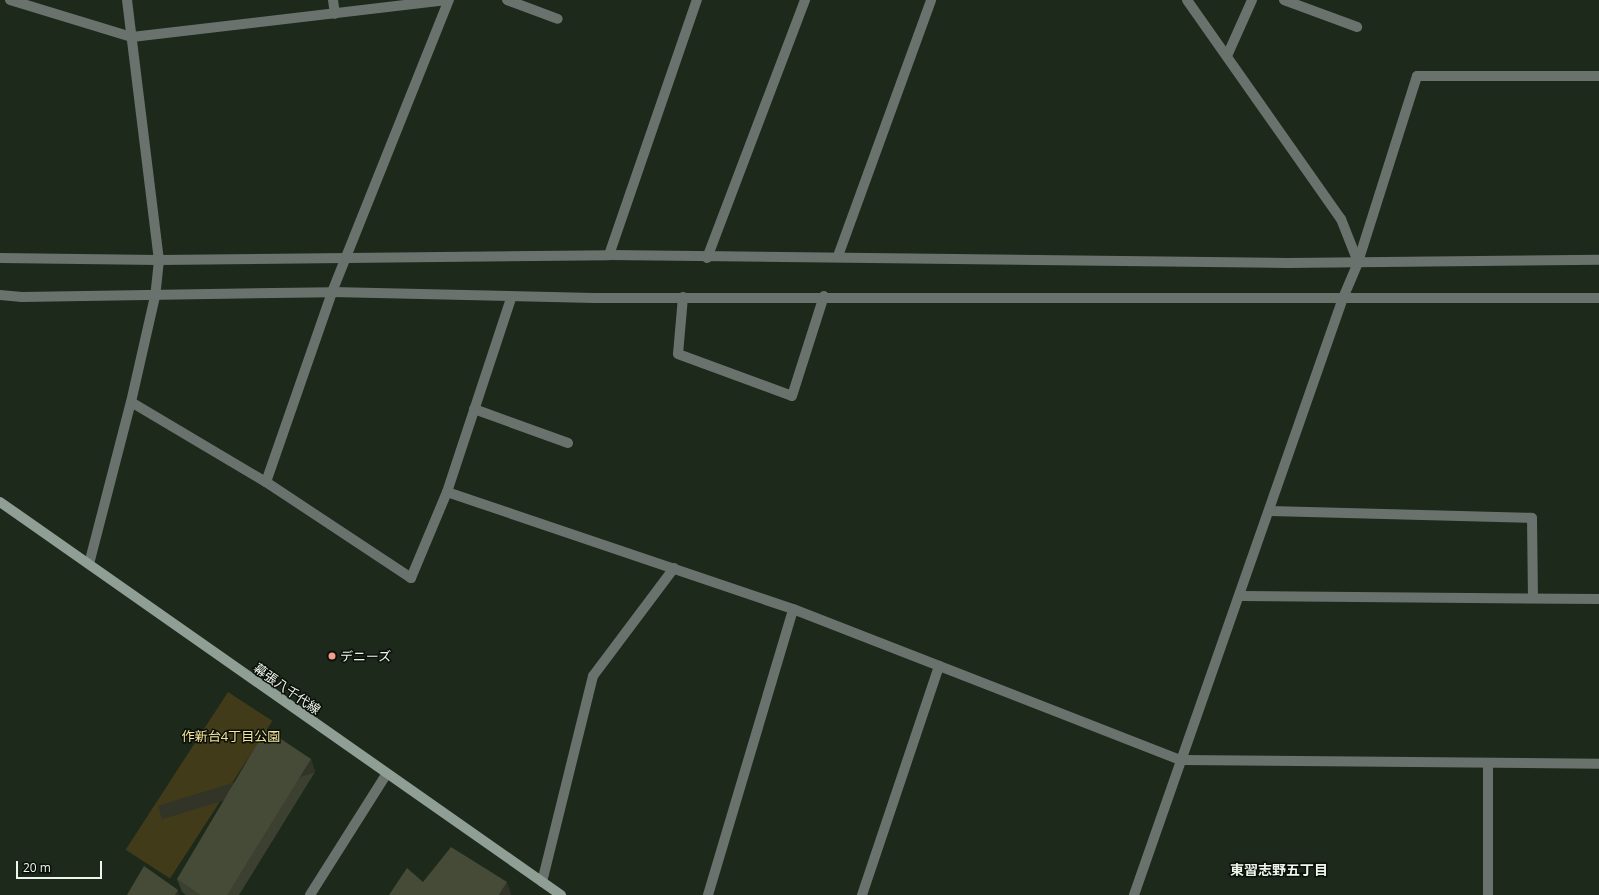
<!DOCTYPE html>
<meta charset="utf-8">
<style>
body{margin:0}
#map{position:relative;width:1599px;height:895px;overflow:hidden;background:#1d291a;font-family:"Open Sans","Noto Sans JP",sans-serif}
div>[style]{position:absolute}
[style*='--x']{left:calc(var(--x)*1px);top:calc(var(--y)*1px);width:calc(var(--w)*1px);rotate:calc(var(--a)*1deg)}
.green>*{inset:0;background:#423b19;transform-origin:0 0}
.service>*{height:10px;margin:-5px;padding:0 5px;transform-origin:5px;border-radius:5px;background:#69726d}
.minor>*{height:10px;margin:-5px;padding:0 5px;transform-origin:5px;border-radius:5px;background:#69726d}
.tertiary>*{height:10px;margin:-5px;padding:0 5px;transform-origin:5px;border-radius:5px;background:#69726d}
.secondary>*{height:10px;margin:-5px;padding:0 5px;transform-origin:5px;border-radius:5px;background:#909f96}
.wall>*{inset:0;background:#3c4030}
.shaded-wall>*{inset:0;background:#313427;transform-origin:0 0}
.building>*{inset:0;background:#464b38}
.dots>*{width:11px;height:11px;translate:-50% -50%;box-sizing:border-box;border:2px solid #0b100a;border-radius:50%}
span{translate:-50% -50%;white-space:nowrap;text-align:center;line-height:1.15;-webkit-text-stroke:3px #0b100a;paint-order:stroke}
.poi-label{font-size:13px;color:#eef6ec}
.left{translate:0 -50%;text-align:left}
.street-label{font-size:13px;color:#eef6ec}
.park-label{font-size:13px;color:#f4e499}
.neighbourhood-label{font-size:14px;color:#eef6ec;font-weight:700}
.scale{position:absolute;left:16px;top:861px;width:86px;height:18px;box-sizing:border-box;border:2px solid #eef6ec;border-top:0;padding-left:5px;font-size:12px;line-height:14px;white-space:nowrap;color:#eef6ec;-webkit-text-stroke:3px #0b100a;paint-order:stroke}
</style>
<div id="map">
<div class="green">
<div style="left:228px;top:692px;width:53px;height:188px;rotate:33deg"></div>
</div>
<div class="service">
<div style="--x:609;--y:255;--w:270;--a:-71"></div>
<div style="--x:838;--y:256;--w:272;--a:-70"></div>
<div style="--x:707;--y:258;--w:276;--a:-69.2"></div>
<div style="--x:683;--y:297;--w:57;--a:95"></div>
<div style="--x:678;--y:354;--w:121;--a:20.2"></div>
<div style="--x:792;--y:396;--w:105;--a:-72.3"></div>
<div style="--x:474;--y:409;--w:100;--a:19.9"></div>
<div style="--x:447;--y:492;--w:206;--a:-71.7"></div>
<div style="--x:708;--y:895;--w:298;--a:-73.4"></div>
</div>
<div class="minor">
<div style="--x:10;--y:0;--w:127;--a:16.9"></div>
<div style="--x:132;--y:37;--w:315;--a:-6.7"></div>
<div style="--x:333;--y:0;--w:14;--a:82"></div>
<div style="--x:507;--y:0;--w:54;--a:20.4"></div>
<div style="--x:1187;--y:0;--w:268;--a:54.9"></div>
<div style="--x:1341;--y:219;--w:46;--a:68.4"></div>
<div style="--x:1284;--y:0;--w:78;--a:20.3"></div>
<div style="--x:1227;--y:56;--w:61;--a:-65.9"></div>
<div style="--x:131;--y:402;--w:157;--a:30.7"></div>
<div style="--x:266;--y:482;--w:174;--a:33.5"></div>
<div style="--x:411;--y:578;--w:93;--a:-67.3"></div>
<div style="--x:447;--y:492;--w:365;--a:18.7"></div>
<div style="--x:793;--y:609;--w:416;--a:21.3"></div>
<div style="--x:1181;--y:760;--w:418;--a:0.5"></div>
<div style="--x:266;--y:482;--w:201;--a:-70.8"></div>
<div style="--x:332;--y:292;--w:315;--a:-68.2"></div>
<div style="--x:1270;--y:511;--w:262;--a:1.5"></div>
<div style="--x:1532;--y:518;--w:80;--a:89.3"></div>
<div style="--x:89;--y:564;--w:167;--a:-75.5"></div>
<div style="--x:131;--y:402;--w:109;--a:-77.2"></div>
<div style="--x:1241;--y:596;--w:358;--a:0.5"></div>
<div style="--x:1488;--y:763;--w:132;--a:90"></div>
<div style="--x:542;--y:882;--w:212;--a:-76.1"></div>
<div style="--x:593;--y:676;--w:135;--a:-53.1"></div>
<div style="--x:310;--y:895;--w:142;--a:-57.7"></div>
<div style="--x:862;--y:895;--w:242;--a:-71.4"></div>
<div style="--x:1134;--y:895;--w:633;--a:-70.71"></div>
<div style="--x:1343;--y:298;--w:39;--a:-67"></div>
<div style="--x:1358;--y:262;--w:195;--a:-72.4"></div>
<div style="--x:1417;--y:76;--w:182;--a:0"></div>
</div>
<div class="tertiary">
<div style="--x:127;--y:0;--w:262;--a:83"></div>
<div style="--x:159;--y:260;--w:36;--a:96"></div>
<div style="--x:0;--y:258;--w:159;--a:0.7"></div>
<div style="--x:159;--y:260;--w:450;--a:-0.6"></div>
<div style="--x:609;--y:255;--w:678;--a:0.68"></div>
<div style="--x:1287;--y:263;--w:312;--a:-0.6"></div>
<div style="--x:0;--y:295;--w:22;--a:5"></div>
<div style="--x:22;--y:297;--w:310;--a:-0.9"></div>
<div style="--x:332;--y:292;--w:262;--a:1.3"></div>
<div style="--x:594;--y:298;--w:1005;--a:0"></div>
</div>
<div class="secondary">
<div style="--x:0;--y:502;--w:685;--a:35.01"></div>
</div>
<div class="wall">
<div style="clip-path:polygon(311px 759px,315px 772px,239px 895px,186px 895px,182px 892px,177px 879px)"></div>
</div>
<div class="shaded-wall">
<div style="left:311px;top:759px;width:14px;height:160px;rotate:73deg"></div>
<div style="clip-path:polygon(507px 882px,511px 894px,511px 895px,499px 895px)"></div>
<div style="clip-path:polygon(178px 890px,179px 895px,175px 895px)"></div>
</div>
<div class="building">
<div style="clip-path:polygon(266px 729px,311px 759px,227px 895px,201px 895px,177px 879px)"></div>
<div style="clip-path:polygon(451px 847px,507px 882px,499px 895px,389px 895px,407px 868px,423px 882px)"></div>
<div style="clip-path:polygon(144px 866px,178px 890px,175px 895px,127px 895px)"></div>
</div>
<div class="dots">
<div style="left:332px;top:656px;background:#f49e88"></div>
</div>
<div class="poi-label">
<span class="left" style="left:340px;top:656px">デニーズ</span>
</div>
<div class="street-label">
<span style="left:287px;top:689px;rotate:35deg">幕張八千代線</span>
</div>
<div class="park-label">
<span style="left:231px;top:736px">作新台4丁目公園</span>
</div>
<div class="neighbourhood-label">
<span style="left:1279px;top:870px">東習志野五丁目</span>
</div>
<div class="scale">20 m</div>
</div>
